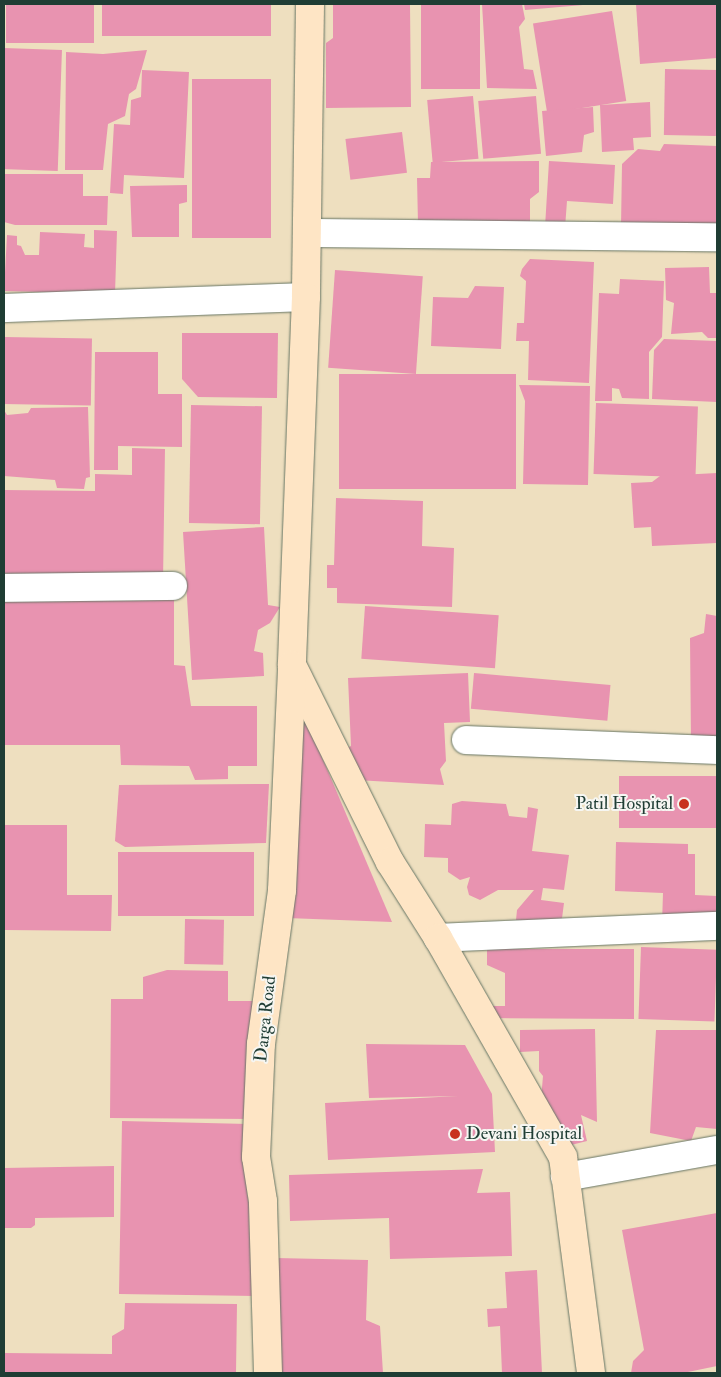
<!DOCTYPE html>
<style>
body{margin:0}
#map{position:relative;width:721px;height:1377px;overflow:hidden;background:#eedfbf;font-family:"IM FELL Double Pica",serif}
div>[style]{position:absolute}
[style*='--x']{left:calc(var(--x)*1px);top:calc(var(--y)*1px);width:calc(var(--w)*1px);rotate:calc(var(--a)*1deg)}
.building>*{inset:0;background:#e893b0;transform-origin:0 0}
.roads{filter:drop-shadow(0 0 1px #677665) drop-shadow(0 0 1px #677665)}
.street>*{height:28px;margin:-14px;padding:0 14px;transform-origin:14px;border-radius:14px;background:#fff}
.secondary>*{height:28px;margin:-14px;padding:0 14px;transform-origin:14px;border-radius:14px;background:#fee5c5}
.dots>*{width:14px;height:14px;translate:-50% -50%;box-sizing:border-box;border:2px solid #f6f6f2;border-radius:50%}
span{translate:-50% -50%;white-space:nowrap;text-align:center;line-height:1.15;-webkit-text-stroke:4px #f6f6f2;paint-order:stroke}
.poi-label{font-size:18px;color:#1f3d34}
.right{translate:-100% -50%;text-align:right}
.left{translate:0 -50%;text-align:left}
.street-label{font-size:18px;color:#1f3d34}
.frame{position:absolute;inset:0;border:5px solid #1f3d34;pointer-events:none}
</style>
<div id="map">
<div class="building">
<div style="left:6px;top:4px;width:88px;height:39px"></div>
<div style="left:102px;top:4px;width:169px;height:32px"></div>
<div style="clip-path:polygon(333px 4px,410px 4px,411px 107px,326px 108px,326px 43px,333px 38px)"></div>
<div style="left:421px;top:4px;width:59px;height:85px"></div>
<div style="clip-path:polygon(482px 4px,522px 4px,525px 19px,519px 27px,524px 69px,533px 70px,537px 89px,487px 88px)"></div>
<div style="clip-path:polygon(524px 4px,583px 4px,583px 5px,525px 10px)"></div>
<div style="clip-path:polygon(636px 4px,717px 4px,717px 58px,640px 64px)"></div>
<div style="left:612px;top:11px;width:91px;height:80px;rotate:81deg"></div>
<div style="left:4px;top:48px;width:58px;height:121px;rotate:2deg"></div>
<div style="clip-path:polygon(147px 50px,136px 89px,129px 94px,125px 116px,108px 124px,103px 170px,65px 170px,66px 52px,103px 54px)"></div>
<div style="left:665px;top:69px;width:52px;height:66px;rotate:1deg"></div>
<div style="clip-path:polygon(142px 70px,189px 72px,184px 178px,124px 175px,123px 194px,110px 193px,114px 124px,130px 125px,131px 100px,141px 97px)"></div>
<div style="left:192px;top:79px;width:79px;height:159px"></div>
<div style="left:473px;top:96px;width:63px;height:46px;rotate:85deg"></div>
<div style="left:536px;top:96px;width:58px;height:58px;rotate:85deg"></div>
<div style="clip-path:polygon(650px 102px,651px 137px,633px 138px,634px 150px,602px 152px,600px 105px)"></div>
<div style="clip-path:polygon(593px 107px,594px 132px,584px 135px,582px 152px,546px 156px,542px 111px)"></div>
<div style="left:402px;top:132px;width:41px;height:57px;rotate:83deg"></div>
<div style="clip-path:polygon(664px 144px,717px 146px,717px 226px,621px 226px,622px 164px,638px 149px,660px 151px)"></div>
<div style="clip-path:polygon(539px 161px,539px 192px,530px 199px,530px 224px,418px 224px,417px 178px,430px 178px,431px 162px)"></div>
<div style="clip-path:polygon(549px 161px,615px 165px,613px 204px,567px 201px,565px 228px,545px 227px)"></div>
<div style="clip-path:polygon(4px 174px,83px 174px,83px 196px,108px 196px,107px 225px,15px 225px,4px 222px)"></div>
<div style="clip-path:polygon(187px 185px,187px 202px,179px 204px,179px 237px,132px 237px,130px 186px)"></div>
<div style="clip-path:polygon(94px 230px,117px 231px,115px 294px,4px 291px,7px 235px,17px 236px,17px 245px,21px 246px,25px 255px,39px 255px,40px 232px,85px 234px,84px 247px,94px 248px)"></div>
<div style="clip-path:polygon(530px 259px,594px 262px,589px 383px,528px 380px,529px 341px,516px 341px,517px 323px,524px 323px,526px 281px,520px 276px,522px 269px)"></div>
<div style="clip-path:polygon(709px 267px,710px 293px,717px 293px,717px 338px,708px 338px,702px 332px,671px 334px,674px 303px,666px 300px,665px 268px)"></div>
<div style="left:335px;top:270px;width:88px;height:98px;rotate:4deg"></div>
<div style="clip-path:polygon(620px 279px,664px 281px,662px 337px,649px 352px,649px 399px,622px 398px,619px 389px,612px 388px,612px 401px,595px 401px,599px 293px,619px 294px)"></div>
<div style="clip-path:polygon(475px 286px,504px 287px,501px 349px,431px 346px,433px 297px,468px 298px)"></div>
<div style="clip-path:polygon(182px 333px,278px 333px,277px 398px,198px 397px,182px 379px)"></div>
<div style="left:4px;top:337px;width:88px;height:67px;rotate:1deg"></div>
<div style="clip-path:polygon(664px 339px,717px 341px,717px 402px,652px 399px,654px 350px)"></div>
<div style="clip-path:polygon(95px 352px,158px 352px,158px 394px,182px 394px,182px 447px,118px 446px,118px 470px,94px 470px)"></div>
<div style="left:339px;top:374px;width:177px;height:115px"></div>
<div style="clip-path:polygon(519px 385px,590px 386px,588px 485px,523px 484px,525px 401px)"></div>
<div style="left:596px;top:403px;width:102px;height:71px;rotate:2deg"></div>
<div style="left:191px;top:405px;width:71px;height:118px;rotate:1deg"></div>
<div style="clip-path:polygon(88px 407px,90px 477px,86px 478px,84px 489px,57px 488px,55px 480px,4px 476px,4px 410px,7px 415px,28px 413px,31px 408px)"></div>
<div style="clip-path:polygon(132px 448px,165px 449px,163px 581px,4px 577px,4px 490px,95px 491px,95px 474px,132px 475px)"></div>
<div style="clip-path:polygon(717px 473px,717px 543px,652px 546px,651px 527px,634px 528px,631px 483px,652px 482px,660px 476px)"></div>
<div style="clip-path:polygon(336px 498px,423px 501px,422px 546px,454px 548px,452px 607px,337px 603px,337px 588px,327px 588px,327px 565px,334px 565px)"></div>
<div style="clip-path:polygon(264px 527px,268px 605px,280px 607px,270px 623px,258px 630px,254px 651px,263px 653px,264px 676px,192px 680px,183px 532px)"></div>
<div style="clip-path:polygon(174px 600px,174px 665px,185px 666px,191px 706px,257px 706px,257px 766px,228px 766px,228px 779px,195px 780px,189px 766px,121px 765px,120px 745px,4px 745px,4px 601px)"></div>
<div style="left:365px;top:606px;width:134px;height:53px;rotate:4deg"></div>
<div style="clip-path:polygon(706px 614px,717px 616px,717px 744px,691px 743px,690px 638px,704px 633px)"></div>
<div style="clip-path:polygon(468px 673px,470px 722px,444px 723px,446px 761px,440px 769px,444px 785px,356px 780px,357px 764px,345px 763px,343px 750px,351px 746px,348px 678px)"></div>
<div style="left:474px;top:673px;width:137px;height:36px;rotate:5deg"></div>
<div style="clip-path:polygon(304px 715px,392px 922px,287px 918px,296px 718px)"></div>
<div style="left:717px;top:776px;width:52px;height:98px;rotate:90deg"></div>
<div style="clip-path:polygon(269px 784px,266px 843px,125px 847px,115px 841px,119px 785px)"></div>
<div style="clip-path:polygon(462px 801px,506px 804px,509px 816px,527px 818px,528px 807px,538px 809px,532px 851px,569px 855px,564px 890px,543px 888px,541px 900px,564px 903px,561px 926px,516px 920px,517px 910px,534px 890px,498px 890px,480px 900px,469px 895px,467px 887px,470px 877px,460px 880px,448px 872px,448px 858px,424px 857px,425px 824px,451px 825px,452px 804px)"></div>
<div style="clip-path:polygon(4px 825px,67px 825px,67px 895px,112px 895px,111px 931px,4px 930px)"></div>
<div style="clip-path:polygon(616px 842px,688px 844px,688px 854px,695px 854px,695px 895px,717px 896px,717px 924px,662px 924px,663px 893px,615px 891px)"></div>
<div style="left:118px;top:852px;width:136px;height:64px"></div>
<div style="left:185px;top:919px;width:39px;height:45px;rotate:1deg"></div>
<div style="left:641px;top:947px;width:76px;height:72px;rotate:2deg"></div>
<div style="clip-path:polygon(487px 949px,634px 949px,634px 1019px,490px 1018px,490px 1006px,505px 1006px,505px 973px,487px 965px)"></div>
<div style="clip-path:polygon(167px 970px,228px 971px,228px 1001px,254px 1001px,253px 1119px,110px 1118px,111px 999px,143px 999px,143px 977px)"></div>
<div style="clip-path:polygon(595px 1029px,597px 1122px,581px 1115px,587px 1141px,567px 1146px,541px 1099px,543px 1076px,539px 1071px,539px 1051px,520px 1052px,520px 1030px)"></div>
<div style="clip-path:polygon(656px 1030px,717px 1030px,717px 1129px,696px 1127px,691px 1141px,650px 1133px)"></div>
<div style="clip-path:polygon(366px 1044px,465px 1045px,492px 1094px,495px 1152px,328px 1160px,325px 1103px,458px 1096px,369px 1098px)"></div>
<div style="clip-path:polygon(122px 1121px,248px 1124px,247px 1193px,257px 1236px,256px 1296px,119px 1294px)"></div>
<div style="clip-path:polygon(114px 1166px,114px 1217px,35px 1218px,35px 1225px,31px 1228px,4px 1228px,4px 1168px)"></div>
<div style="clip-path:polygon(483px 1169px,477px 1193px,510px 1192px,512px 1256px,390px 1259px,389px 1218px,290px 1221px,289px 1175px)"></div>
<div style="clip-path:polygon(717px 1213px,717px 1366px,683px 1373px,631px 1373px,633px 1361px,644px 1350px,622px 1230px)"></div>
<div style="clip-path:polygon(276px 1258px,368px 1260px,366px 1320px,380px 1326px,383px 1373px,276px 1373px)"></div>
<div style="clip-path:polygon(537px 1270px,542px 1373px,502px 1373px,500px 1326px,488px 1327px,487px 1309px,507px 1308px,505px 1272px)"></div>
<div style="clip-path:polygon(125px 1303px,237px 1304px,236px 1373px,4px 1373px,4px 1353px,112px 1354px,112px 1336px,124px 1329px)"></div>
</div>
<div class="roads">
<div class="street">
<div style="--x:307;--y:233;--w:410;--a:0.6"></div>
<div style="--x:4;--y:308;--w:302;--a:-2.1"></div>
<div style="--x:4;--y:588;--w:169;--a:-0.7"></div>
<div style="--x:466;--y:740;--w:251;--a:2.3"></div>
<div style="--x:438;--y:938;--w:279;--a:-2.5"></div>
<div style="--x:565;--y:1177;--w:154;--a:-10.1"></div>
</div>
<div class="secondary">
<div style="--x:310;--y:4;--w:293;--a:90.8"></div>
<div style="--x:306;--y:297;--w:368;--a:92.2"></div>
<div style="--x:292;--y:665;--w:220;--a:63.6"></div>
<div style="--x:390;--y:862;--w:90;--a:57.7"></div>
<div style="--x:438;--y:938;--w:252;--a:60.3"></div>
<div style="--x:563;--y:1157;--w:218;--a:82.6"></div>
<div style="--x:268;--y:1373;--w:172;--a:-91.7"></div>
<div style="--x:263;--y:1201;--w:45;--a:-99"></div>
<div style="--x:256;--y:1157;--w:113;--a:-87.5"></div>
<div style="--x:261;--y:1044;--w:155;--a:-82.2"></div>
<div style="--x:282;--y:890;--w:223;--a:-87.4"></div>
</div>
</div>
<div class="dots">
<div style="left:684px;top:804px;background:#c8321e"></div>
<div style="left:455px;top:1134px;background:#c8321e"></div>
</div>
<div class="poi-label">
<span class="right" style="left:673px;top:804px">Patil Hospital</span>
<span class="left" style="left:466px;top:1134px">Devani Hospital</span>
</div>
<div class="street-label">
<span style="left:266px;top:1019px;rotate:-84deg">Darga Road</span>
</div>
<div class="frame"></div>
</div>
